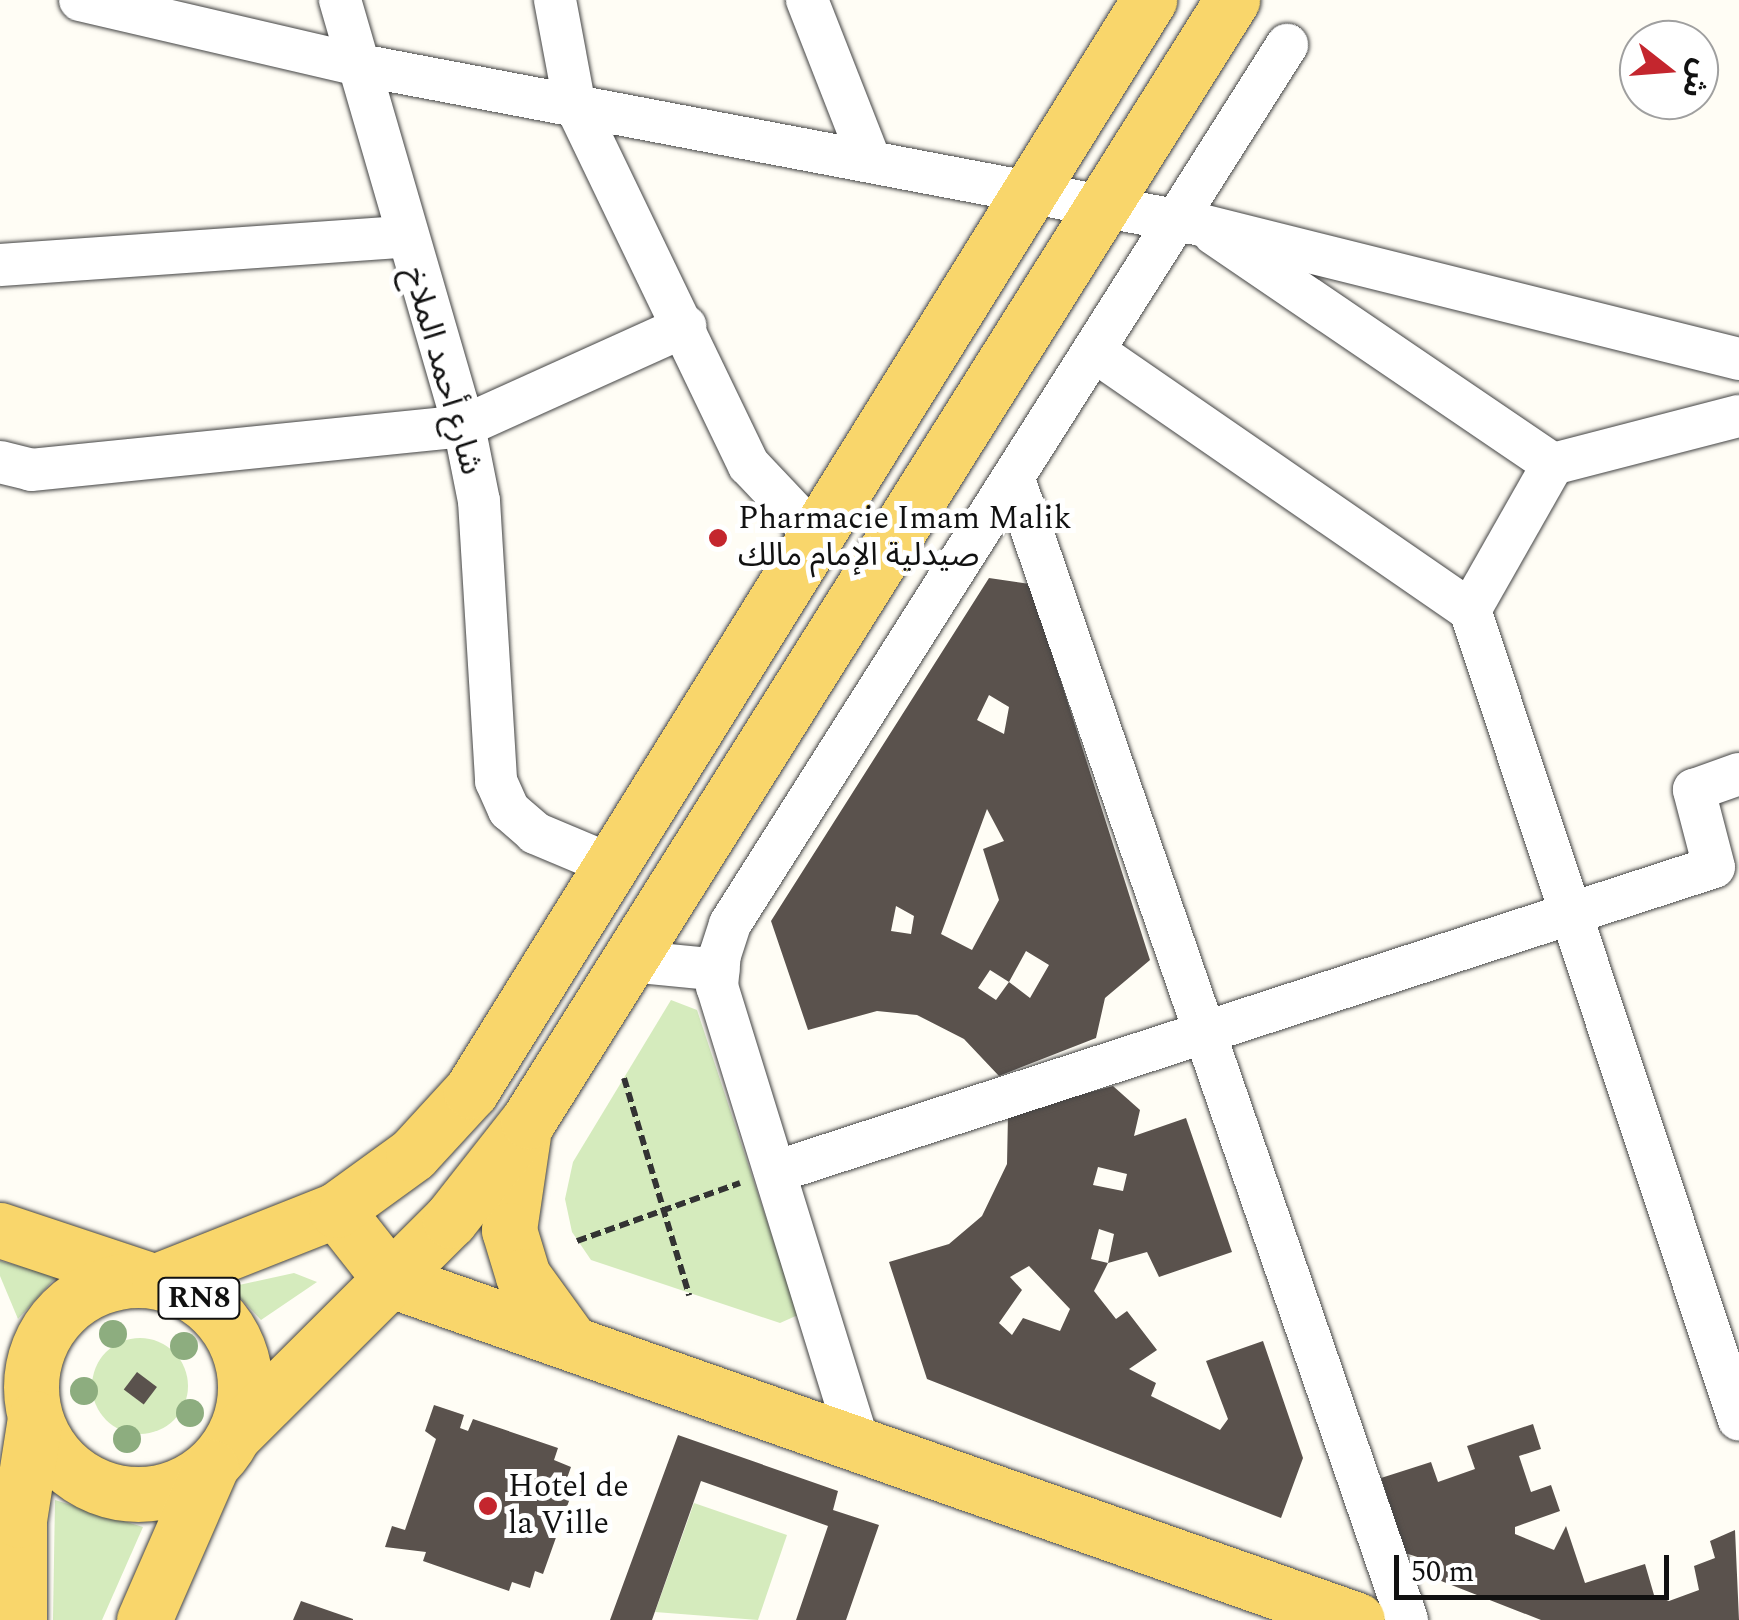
<!DOCTYPE html>
<meta charset="utf-8">
<style>
body{margin:0}
#map{position:relative;width:1739px;height:1620px;overflow:hidden;background:#fffdf5;font-family:Spectral,"Noto Sans Arabic",serif}
div>[style]{position:absolute}
[style*='--x']{left:calc(var(--x)*1px);top:calc(var(--y)*1px);width:calc(var(--w)*1px);rotate:calc(var(--a)*1deg)}
.green>*{inset:0;background:#d5ebbd}
.round{border-radius:50%}
.building>*{inset:0;background:#5a524d;transform-origin:0 0}
.path>*{height:6px;margin-top:-3px;transform-origin:0;background:repeating-linear-gradient(90deg,#333 0 10px,transparent 0 15px)}
.roads{filter:drop-shadow(0 0 2px #444) drop-shadow(0 0 2px #444)}
.minor>*{height:42px;margin:-21px;padding:0 21px;transform-origin:21px;border-radius:21px;background:#fff}
.major>*{height:55px;margin:-27.5px;padding:0 27.5px;transform-origin:27.5px;border-radius:27.5px;background:#f9d66b}
.major>.ring{margin:-27.5px;padding:0;box-sizing:content-box;background:none;border:55px solid #f9d66b;border-radius:50%}
.trees>*{width:28px;height:28px;margin:-14px;border-radius:50%;background:#8dad7f}
.dots>*{width:28px;height:28px;translate:-50% -50%;box-sizing:border-box;border:5px solid #fff;border-radius:50%}
span{translate:-50% -50%;white-space:nowrap;text-align:center;line-height:1.15;-webkit-text-stroke:10px #fff;paint-order:stroke}
.shield-label span{padding:2px 8px;background:#fff;border:2px solid;border-radius:8px;-webkit-text-stroke-width:0}
.shield-label{font-size:30px;color:#111;font-weight:700}
.street-label{font-size:32px;color:#111}
.poi-label{font-size:32px;color:#111}
.left{translate:0 -50%;text-align:left}
.north{position:absolute;left:1619px;top:20px;width:100px;height:100px;box-sizing:border-box;background:#fff;border:2px solid #a0a0a0;border-radius:50%;rotate:107deg;font-size:28px;font-weight:700;line-height:40px;text-align:center;color:#111}
.north::after{content:'';display:block;margin:auto;width:35px;height:45px;background:#c4262e;clip-path:polygon(50% 0,100% 100%,50% 72%,0 100%)}
.scale{position:absolute;left:1394px;top:1555px;width:275px;height:45px;box-sizing:border-box;border:5px solid #111;border-top:0;padding-left:12px;font-size:30px;line-height:35px;white-space:nowrap;color:#111;-webkit-text-stroke:8px #fff;paint-order:stroke}
</style>
<div id="map">
<div class="green">
<div style="clip-path:polygon(671px 1000px,697px 1010px,798px 1315px,780px 1323px,591px 1260px,572px 1232px,565px 1199px,573px 1162px)"></div>
<div style="clip-path:polygon(0 1261px,57px 1276px,18px 1319px,0 1276px)"></div>
<div style="clip-path:polygon(294px 1273px,317px 1282px,261px 1320px,230px 1287px)"></div>
<div class="round" style="left:92px;top:1338px;width:96px;height:96px"></div>
<div style="clip-path:polygon(55px 1500px,143px 1527px,102px 1620px,53px 1620px)"></div>
<div style="clip-path:polygon(694px 1503px,787px 1535px,758px 1620px,655px 1612px)"></div>
</div>
<div class="building">
<div style="clip-path:polygon(evenodd,989px 578px,1030px 584px,1150px 960px,1105px 998px,1096px 1038px,999px 1076px,964px 1039px,917px 1015px,877px 1011px,808px 1030px,771px 921px,989px 578px,989px 695px,1009px 707px,1004px 734px,977px 720px,989px 695px,989px 578px,987px 809px,1004px 841px,983px 849px,999px 900px,972px 950px,941px 934px,987px 809px,989px 578px,896px 906px,914px 916px,911px 934px,891px 931px,896px 906px,989px 578px,1026px 951px,1049px 965px,1030px 998px,1009px 982px,1026px 951px,989px 578px,990px 970px,1009px 982px,996px 1000px,978px 988px,990px 970px)"></div>
<div style="clip-path:polygon(evenodd,1113px 1086px,1140px 1110px,1134px 1136px,1186px 1118px,1232px 1252px,1159px 1277px,1147px 1252px,1108px 1263px,1114px 1234px,1099px 1229px,1091px 1259px,1108px 1263px,1094px 1291px,1116px 1319px,1127px 1311px,1157px 1350px,1129px 1369px,1156px 1383px,1151px 1396px,1220px 1430px,1228px 1419px,1206px 1361px,1263px 1341px,1303px 1458px,1281px 1518px,927px 1379px,889px 1262px,949px 1244px,982px 1216px,1007px 1164px,1008px 1114px,1113px 1086px,1098px 1167px,1127px 1174px,1123px 1191px,1093px 1185px,1098px 1167px,1113px 1086px,1029px 1266px,1070px 1309px,1060px 1331px,1023px 1318px,1012px 1335px,999px 1323px,1022px 1290px,1010px 1277px,1029px 1266px)"></div>
<div style="left:137px;top:1372px;width:25px;height:22px;rotate:37deg"></div>
<div style="clip-path:polygon(434px 1405px,464px 1415px,460px 1428px,468px 1431px,473px 1419px,558px 1448px,554px 1460px,571px 1467px,565px 1484px,574px 1487px,543px 1574px,535px 1571px,530px 1588px,512px 1582px,509px 1591px,423px 1561px,426px 1552px,385px 1547px,392px 1526px,405px 1530px,436px 1439px,425px 1431px)"></div>
<div style="clip-path:polygon(1533px 1424px,1541px 1449px,1519px 1456px,1531px 1492px,1551px 1485px,1560px 1511px,1515px 1527px,1515px 1534px,1554px 1550px,1566px 1526px,1585px 1583px,1645px 1564px,1654px 1595px,1669px 1601px,1699px 1590px,1694px 1566px,1715px 1558px,1710px 1541px,1735px 1530px,1739px 1620px,1541px 1620px,1431px 1577px,1436px 1563px,1405px 1553px,1381px 1478px,1431px 1462px,1438px 1482px,1475px 1469px,1467px 1446px)"></div>
<div style="clip-path:polygon(678px 1435px,838px 1491px,833px 1510px,879px 1525px,846px 1620px,796px 1620px,828px 1526px,701px 1481px,652px 1620px,610px 1620px)"></div>
<div style="clip-path:polygon(301px 1601px,353px 1619px,353px 1620px,293px 1620px)"></div>
</div>
<div class="path">
<div style="--x:624;--y:1078;--w:227;--a:73.3"></div>
<div style="--x:577;--y:1241;--w:173;--a:-19.6"></div>
</div>
<div class="roads">
<div class="minor">
<div style="--x:80;--y:0;--w:282;--a:13.1"></div>
<div style="--x:355;--y:64;--w:861;--a:10.77"></div>
<div style="--x:1201;--y:225;--w:554;--a:13.99"></div>
<div style="--x:340;--y:0;--w:444;--a:73.8"></div>
<div style="--x:464;--y:426;--w:76;--a:78.7"></div>
<div style="--x:479;--y:501;--w:281;--a:86.5"></div>
<div style="--x:496;--y:781;--w:32;--a:66"></div>
<div style="--x:509;--y:810;--w:35;--a:41"></div>
<div style="--x:535;--y:833;--w:82;--a:22.8"></div>
<div style="--x:555;--y:0;--w:104;--a:79.4"></div>
<div style="--x:574;--y:102;--w:403;--a:64.3"></div>
<div style="--x:749;--y:465;--w:102;--a:46.6"></div>
<div style="--x:807;--y:0;--w:168;--a:68.6"></div>
<div style="--x:1214;--y:234;--w:410;--a:34.2"></div>
<div style="--x:0;--y:265;--w:403;--a:-4"></div>
<div style="--x:1094;--y:351;--w:457;--a:34.6"></div>
<div style="--x:1470;--y:610;--w:853;--a:71.63"></div>
<div style="--x:0;--y:462;--w:32;--a:14"></div>
<div style="--x:31;--y:470;--w:435;--a:-5.8"></div>
<div style="--x:464;--y:426;--w:243;--a:-24.3"></div>
<div style="--x:1014;--y:479;--w:1207;--a:70.99"></div>
<div style="--x:1470;--y:610;--w:168;--a:-60.4"></div>
<div style="--x:1553;--y:464;--w:192;--a:-14.5"></div>
<div style="--x:628;--y:961;--w:91;--a:5.6"></div>
<div style="--x:775;--y:1172;--w:987;--a:-17.99"></div>
<div style="--x:1714;--y:867;--w:80;--a:-104.6"></div>
<div style="--x:1694;--y:790;--w:48;--a:-19.6"></div>
<div style="--x:860;--y:1448;--w:483;--a:-107.2"></div>
<div style="--x:717;--y:987;--w:32;--a:-85"></div>
<div style="--x:720;--y:955;--w:33;--a:-72"></div>
<div style="--x:730;--y:924;--w:1041;--a:-57.64"></div>
</div>
<div class="major">
<div style="--x:523;--y:1135;--w:96;--a:98.4"></div>
<div style="--x:509;--y:1230;--w:48;--a:73.1"></div>
<div style="--x:523;--y:1276;--w:82;--a:54"></div>
<div style="--x:336;--y:1210;--w:89;--a:51.8"></div>
<div style="--x:391;--y:1280;--w:1024;--a:19.39"></div>
<div style="--x:0;--y:1230;--w:152;--a:18.4"></div>
<div class="ring" style="left:31px;top:1280px;width:159px;height:159px"></div>
<div style="--x:159;--y:1280;--w:190;--a:-21.6"></div>
<div style="--x:336;--y:1210;--w:95;--a:-36"></div>
<div style="--x:413;--y:1154;--w:86;--a:-47.4"></div>
<div style="--x:471;--y:1091;--w:1285;--a:-58.14"></div>
<div style="--x:236;--y:1433;--w:302;--a:-44.9"></div>
<div style="--x:450;--y:1220;--w:126;--a:-51.8"></div>
<div style="--x:528;--y:1121;--w:1324;--a:-57.87"></div>
<div style="--x:19;--y:1620;--w:100;--a:-90"></div>
<div style="--x:19;--y:1520;--w:103;--a:-81.1"></div>
<div style="--x:144;--y:1620;--w:167;--a:-66.4"></div>
</div>
</div>
<div class="trees">
<div style="left:113px;top:1334px"></div>
<div style="left:184px;top:1346px"></div>
<div style="left:84px;top:1391px"></div>
<div style="left:190px;top:1413px"></div>
<div style="left:127px;top:1439px"></div>
</div>
<div class="dots">
<div style="left:718px;top:538px;background:#c4262e"></div>
<div style="left:488px;top:1506px;background:#c4262e"></div>
</div>
<div class="shield-label">
<span style="left:199px;top:1298px">RN8</span>
</div>
<div class="street-label">
<span style="left:442px;top:371px;rotate:74deg">شارع أحمد الملاخ</span>
</div>
<div class="poi-label">
<span class="left" style="left:738px;top:538px">Pharmacie Imam Malik<br>صيدلية الإمام مالك</span>
<span class="left" style="left:508px;top:1506px">Hotel de<br>la Ville</span>
</div>
<div class="north">ش</div>
<div class="scale">50 m</div>
</div>
